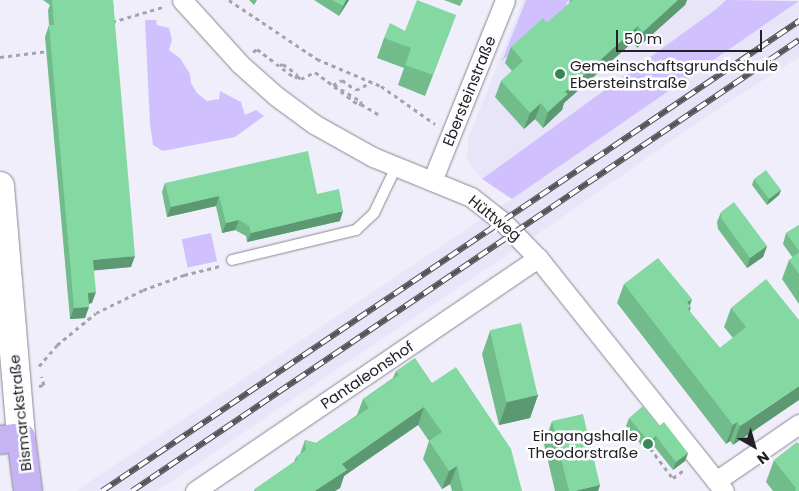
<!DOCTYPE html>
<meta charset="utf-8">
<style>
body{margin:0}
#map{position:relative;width:799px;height:491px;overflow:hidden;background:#f0eefa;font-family:Poppins,sans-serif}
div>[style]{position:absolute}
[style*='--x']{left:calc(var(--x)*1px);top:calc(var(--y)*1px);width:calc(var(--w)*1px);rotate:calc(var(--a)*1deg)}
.built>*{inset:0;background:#e9e5f9}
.green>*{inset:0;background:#d0c1fe;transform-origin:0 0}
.path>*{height:3px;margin-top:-1.5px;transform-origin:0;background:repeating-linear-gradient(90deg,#a5a4ad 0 4px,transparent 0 8px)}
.roads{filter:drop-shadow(0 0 1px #888691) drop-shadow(0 0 1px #888691)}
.service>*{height:10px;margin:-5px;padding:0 5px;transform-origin:5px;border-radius:5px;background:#fff}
.minor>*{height:19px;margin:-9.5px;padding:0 9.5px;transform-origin:9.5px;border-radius:9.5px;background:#fff}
.secondary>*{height:28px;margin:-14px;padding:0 14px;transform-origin:14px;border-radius:14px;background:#fff}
.primary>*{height:28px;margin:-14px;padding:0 14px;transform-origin:14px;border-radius:14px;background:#c6b3f4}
.rail>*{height:5.5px;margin-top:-2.75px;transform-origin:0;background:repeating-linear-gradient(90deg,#fdfdff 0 11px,#545459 0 22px);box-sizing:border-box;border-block:1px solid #545459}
.wall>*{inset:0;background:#72bb8b}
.shaded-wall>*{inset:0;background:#5c9871}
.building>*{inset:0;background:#84d9a2;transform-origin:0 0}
.dots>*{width:14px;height:14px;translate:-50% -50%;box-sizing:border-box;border:2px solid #fdfdff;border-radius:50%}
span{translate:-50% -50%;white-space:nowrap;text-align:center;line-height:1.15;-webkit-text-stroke:5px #fdfdff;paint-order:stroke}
.poi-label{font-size:15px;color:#222226}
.left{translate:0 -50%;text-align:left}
.right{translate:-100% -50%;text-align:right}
.street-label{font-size:15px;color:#222226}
.north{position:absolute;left:729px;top:421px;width:50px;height:50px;-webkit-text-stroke:4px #fdfdff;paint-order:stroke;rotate:142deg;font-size:14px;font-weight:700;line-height:20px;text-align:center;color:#222226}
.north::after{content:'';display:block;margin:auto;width:18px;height:22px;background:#222226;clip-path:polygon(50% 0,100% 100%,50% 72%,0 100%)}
.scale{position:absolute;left:616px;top:30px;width:146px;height:22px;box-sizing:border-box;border:2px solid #222226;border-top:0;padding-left:6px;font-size:15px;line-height:18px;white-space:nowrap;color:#222226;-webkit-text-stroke:4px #fdfdff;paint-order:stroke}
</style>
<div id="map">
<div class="built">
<div style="clip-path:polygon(523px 0,726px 0,715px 10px,482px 179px,467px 160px,468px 139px)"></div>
<div style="clip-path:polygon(799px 1px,799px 57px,703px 119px,545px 229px,157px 491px,76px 491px,512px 199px)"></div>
</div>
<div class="green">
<div style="clip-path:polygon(526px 0,570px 0,566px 3px,571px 10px,536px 31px,502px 61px)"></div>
<div style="clip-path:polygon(726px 0,799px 1px,512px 199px,482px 179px,715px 10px)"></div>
<div style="clip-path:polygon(145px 20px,156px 20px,157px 25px,169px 28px,172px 40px,169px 50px,180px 58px,190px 74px,191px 83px,197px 93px,207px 101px,219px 99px,220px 91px,241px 102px,245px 115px,256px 110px,264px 116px,235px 137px,163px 151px,153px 145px,150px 124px)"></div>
<div style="left:211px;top:233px;width:29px;height:30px;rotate:78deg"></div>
</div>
<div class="path">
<div style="--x:229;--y:0;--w:106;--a:33.8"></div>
<div style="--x:317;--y:59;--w:69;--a:22.9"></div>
<div style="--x:381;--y:86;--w:66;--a:35.1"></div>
<div style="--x:112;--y:22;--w:56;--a:-16.5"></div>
<div style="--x:253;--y:52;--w:5;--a:-37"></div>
<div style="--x:257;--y:49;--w:48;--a:37.3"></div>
<div style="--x:295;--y:78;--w:3;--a:-45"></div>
<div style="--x:297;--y:76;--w:5;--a:37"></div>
<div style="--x:301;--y:79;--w:16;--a:-27"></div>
<div style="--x:315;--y:72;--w:55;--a:36.9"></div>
<div style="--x:359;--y:105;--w:2;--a:-27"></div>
<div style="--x:361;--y:104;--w:21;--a:31"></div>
<div style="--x:0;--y:57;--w:49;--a:-7"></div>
<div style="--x:280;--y:65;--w:3;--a:-18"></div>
<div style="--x:283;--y:64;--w:17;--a:36"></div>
<div style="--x:297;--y:74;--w:2;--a:90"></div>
<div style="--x:333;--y:85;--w:10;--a:-29"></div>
<div style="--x:342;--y:80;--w:17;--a:36"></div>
<div style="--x:356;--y:90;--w:18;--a:-27"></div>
<div style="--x:334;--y:85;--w:31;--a:31"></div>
<div style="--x:361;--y:101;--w:3;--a:90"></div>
<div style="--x:39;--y:366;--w:28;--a:-49"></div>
<div style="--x:57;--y:345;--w:50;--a:-39.4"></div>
<div style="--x:96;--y:313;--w:52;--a:-26.1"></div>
<div style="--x:143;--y:290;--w:44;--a:-20.1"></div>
<div style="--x:184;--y:275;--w:37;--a:-14"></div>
<div style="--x:39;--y:386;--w:5;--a:-11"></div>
<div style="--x:44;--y:385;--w:9;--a:-108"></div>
<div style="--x:650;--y:448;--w:38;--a:53"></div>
<div style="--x:673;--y:478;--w:14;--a:-36"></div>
</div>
<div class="roads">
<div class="service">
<div style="--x:232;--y:260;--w:128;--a:-13.6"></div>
<div style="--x:356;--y:230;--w:25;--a:-43"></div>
<div style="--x:374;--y:213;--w:51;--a:-64.4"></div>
</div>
<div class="minor">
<div style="--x:182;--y:0;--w:86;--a:47.8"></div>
<div style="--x:240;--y:64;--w:48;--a:41.6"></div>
<div style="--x:276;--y:96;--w:47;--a:36.4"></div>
<div style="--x:314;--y:124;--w:68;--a:29.2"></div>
<div style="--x:373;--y:157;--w:106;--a:22.2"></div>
<div style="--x:471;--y:197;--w:39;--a:38"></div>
<div style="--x:502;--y:221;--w:52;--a:45.8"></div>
<div style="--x:538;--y:258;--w:298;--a:51.4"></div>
<div style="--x:432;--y:181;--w:195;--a:-68"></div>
<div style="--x:716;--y:481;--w:101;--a:-34.5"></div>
<div style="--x:195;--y:491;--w:415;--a:-34.2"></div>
</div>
<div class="secondary">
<div style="--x:0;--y:186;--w:252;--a:85.2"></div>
</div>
<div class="primary">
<div style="--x:0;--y:440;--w:21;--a:-8"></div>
<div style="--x:21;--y:437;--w:54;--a:82.6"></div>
</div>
</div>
<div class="rail">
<div style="--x:102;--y:491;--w:841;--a:-33.99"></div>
<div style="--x:132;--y:491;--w:805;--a:-34.07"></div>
</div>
<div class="wall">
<div style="clip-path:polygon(43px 0,113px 0,131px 267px,94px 270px,92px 303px,89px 304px,85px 318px,70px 319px,45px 37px,49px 25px,48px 10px,50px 5px)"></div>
<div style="clip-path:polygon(249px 0,257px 0,254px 5px)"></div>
<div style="clip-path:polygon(314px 0,349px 0,339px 16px)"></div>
<div style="clip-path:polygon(444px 0,463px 0,460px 6px)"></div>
<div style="clip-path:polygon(570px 0,687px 0,685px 5px,637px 48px,633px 42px,564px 103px,562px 110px,543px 128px,535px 119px,524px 129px,495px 97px,501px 81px,512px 71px,505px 63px,511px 47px,547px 23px,569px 4px)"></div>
<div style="clip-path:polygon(456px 15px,425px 96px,398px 85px,404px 68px,377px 58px,384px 38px)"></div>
<div style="clip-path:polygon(754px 179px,781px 190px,779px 195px,767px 205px,752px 185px)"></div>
<div style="clip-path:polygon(165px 183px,317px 194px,340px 221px,247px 242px,246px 236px,235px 230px,222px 233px,216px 206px,167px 217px,162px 192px)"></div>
<div style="clip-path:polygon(721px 212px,767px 246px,763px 257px,747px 268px,718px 229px,717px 222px)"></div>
<div style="clip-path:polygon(799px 225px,799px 304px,782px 279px,789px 260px,793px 258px,783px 244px,786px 233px)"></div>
<div style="clip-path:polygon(624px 284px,689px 311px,720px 348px,733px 338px,724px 327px,731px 308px,799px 320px,733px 445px,730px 441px,726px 444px,617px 303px)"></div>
<div style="clip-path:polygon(490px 331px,538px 395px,530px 418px,499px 425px,482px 354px)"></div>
<div style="clip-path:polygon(396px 371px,432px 383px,522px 491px,452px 491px,450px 484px,442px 489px,423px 459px,429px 441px,418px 425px,344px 476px,340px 488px,335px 491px,254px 491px,255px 489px,294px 462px,296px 457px,300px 454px,305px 440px,316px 443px,357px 415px,363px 399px,393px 378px)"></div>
<div style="clip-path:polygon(629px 418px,659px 426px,688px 453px,685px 461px,673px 470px,653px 445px,646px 451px,626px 426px)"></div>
<div style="clip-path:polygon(552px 421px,600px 485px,598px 491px,555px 491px,544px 444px)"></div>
<div style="clip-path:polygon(774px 460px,799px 491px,773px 491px,766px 482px)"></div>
</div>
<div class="shaded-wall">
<div style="clip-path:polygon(346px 0,349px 0,339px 16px,343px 6px)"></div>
<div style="clip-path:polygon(678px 0,687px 0,685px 5px,637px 48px,643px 32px)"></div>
<div style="clip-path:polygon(638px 26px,633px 42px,564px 103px,562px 110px,543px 128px,548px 112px,565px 92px)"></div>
<div style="clip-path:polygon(541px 103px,535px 119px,524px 129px,530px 113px)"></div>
<div style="clip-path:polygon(781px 190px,779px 195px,767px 205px,769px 199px)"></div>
<div style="clip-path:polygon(219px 196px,216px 206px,167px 217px,171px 207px)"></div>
<div style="clip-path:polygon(343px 211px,340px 221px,247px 242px,251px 233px)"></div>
<div style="clip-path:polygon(239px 220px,235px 230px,222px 233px,226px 223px)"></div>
<div style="clip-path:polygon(767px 246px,763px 257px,747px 268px,750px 258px)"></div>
<div style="clip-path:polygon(135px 256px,131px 267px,89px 271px,93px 260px)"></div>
<div style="clip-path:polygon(96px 292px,92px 303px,84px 304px,88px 293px)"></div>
<div style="clip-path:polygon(692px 299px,689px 308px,691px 307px,684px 326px,687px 302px)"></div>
<div style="clip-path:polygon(89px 307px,85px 318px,70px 319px,74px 308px)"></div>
<div style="clip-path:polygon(799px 386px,799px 400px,733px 445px,740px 426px)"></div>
<div style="clip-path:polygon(538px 395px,530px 418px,499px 425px,507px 402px)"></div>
<div style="clip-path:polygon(424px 407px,418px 425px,344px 476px,340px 488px,335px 491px,315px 491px,342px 464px)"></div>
<div style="clip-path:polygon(737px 422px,730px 441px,726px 444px,733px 425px)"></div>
<div style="clip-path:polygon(656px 436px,653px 445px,646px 451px,649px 442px)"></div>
<div style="clip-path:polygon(688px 453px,685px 461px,673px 470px,676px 462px)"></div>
<div style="clip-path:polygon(457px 466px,450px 484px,442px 489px,449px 471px)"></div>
<div style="clip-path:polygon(600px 485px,598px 491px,575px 491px)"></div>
</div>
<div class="building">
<div style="clip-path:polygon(52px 0,113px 0,135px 256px,93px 260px,96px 292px,88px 293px,89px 307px,74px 308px,49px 25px,54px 25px)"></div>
<div style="clip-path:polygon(332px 0,346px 0,343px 6px)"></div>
<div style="clip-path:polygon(417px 0,456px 15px,433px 75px,405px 65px,411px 48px,384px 38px,390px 23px,405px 31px)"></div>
<div style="clip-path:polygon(573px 0,678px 0,643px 32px,638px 26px,565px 92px,568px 94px,548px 112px,541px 103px,530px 113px,501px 81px,523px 61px,511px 47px,543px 18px,547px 23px)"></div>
<div style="clip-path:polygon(308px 151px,317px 194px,339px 189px,343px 211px,251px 233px,249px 226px,239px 220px,226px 223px,219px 196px,171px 207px,165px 183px)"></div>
<div style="left:766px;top:170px;width:25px;height:15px;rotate:53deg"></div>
<div style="clip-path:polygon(734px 202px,767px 246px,750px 258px,721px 218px,721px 212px)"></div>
<div style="clip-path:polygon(799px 225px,799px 251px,786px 233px)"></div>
<div style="clip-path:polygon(799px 252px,799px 274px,789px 260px)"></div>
<div style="clip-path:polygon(658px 258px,692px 299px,687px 302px,691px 307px,688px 309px,720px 348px,746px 327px,731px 308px,766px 279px,799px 320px,799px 386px,740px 426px,737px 422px,733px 425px,624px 284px)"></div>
<div style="left:521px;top:323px;width:74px;height:32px;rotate:77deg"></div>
<div style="clip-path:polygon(415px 358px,432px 383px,456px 367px,511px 449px,522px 491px,463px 491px,457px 466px,449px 471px,429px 441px,442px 432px,424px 407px,342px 464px,347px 470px,315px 491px,256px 491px,255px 489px,298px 459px,296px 457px,306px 450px,305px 440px,316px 443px,369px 408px,363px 399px,399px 375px,396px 371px)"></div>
<div style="clip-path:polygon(643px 406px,659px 426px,664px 422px,688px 453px,676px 462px,656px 436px,649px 442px,629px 418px)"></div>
<div style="clip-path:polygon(583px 414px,600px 485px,575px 491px,569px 491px,552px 421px)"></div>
<div style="clip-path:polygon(797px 442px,799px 444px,799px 491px,796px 491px,795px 490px,796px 488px,774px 460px)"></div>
</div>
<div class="dots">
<div style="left:560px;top:74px;background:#388758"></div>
<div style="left:648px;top:444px;background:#388758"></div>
</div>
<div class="poi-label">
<span class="left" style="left:570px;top:74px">Gemeinschaftsgrundschule<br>Ebersteinstraße</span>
<span class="right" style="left:638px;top:444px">Eingangshalle<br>Theodorstraße</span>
</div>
<div class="street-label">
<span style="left:469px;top:91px;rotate:-68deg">Ebersteinstraße</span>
<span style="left:495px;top:218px;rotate:39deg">Hüttweg</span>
<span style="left:367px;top:375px;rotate:-34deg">Pantaleonshof</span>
<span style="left:20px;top:413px;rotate:-96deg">Bismarckstraße</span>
</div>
<div class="north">N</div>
<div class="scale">50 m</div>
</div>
